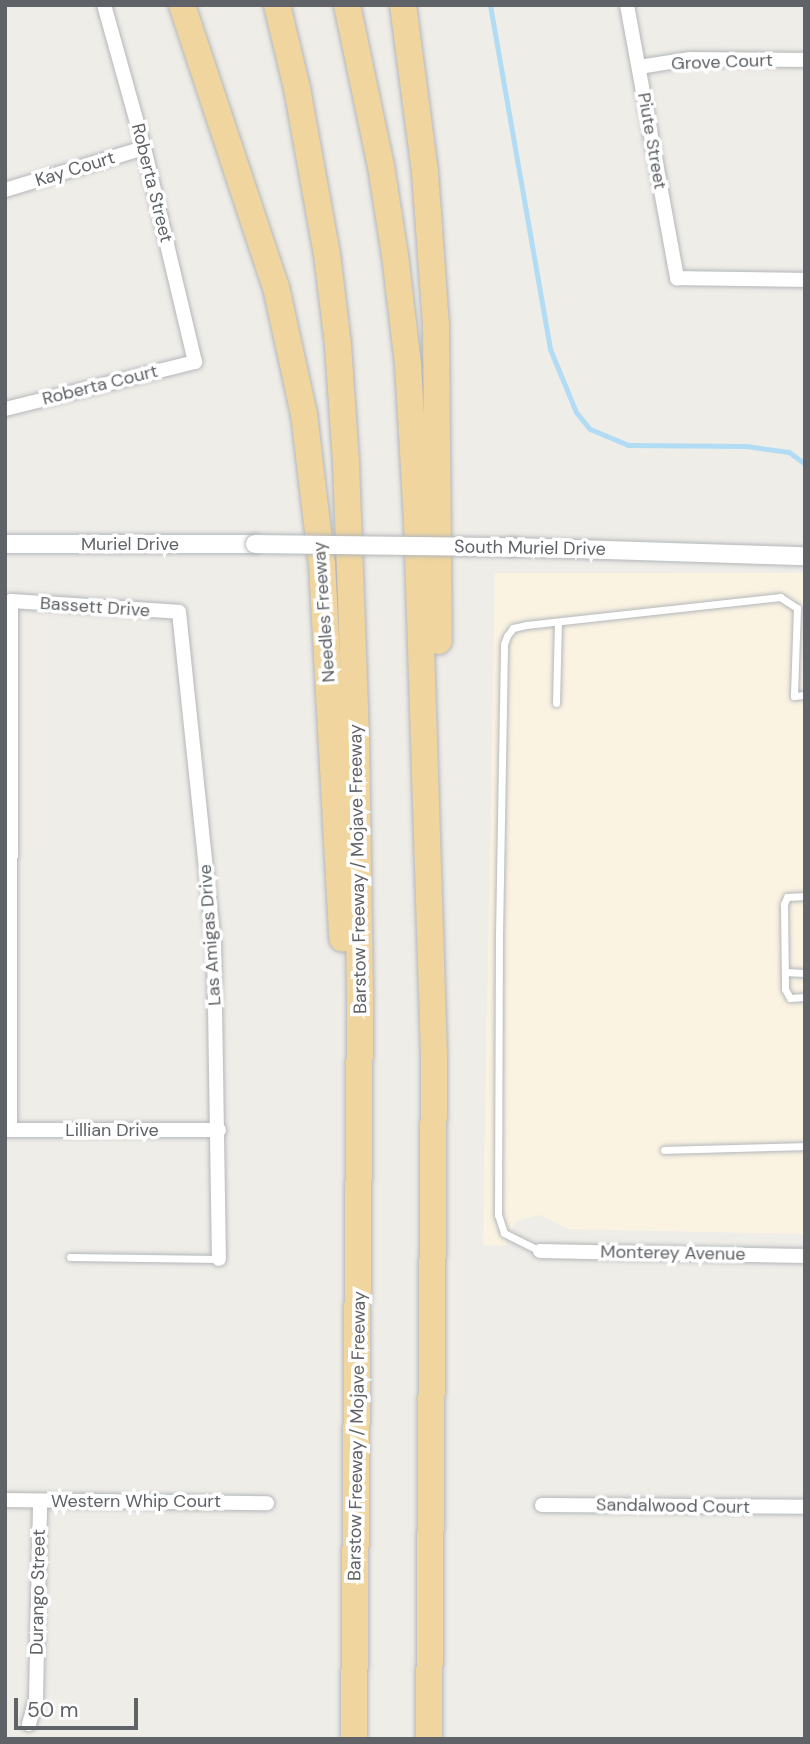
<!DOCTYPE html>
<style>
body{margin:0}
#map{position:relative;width:810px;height:1744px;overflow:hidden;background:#efede8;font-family:"DM Sans",sans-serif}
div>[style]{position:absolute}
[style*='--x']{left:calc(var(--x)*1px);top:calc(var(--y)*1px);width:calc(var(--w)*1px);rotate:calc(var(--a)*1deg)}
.commercial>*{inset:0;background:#faf3e2}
.stream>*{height:5px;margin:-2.5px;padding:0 2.5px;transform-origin:2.5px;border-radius:2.5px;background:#b2dcf4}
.roads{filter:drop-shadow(0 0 2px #b4b7ba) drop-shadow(0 0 2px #b4b7ba)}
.service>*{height:7px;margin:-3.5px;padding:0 3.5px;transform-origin:3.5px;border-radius:3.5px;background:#fff}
.minor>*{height:14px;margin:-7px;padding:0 7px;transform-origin:7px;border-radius:7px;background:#fff}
.tertiary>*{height:18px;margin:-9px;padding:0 9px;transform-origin:9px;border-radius:9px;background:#fff}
.motorway>*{height:26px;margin:-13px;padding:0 13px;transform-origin:13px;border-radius:13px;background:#f0d59e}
.bridges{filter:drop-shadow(0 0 2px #b4b7ba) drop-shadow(0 0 2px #b4b7ba)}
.tertiary-bridge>*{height:18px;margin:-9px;padding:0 9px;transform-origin:9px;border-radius:9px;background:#fff}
span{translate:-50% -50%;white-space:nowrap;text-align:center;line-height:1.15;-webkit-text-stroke:7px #fff;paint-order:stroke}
.street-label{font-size:18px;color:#5f6266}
.frame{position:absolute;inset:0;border:7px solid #5f6266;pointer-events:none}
.scale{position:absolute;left:14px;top:1698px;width:124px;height:32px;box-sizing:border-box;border:4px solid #5f6266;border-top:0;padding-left:9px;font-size:21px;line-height:24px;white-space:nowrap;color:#5f6266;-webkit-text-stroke:5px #fff;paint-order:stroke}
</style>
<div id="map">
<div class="commercial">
<div style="clip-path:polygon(495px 573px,805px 573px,805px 1234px,569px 1229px,540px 1215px,516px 1221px,505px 1246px,483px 1245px)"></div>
</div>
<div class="stream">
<div style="--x:490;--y:5;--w:349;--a:80.1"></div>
<div style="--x:550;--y:349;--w:68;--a:67.6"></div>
<div style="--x:576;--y:412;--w:22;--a:51"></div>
<div style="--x:590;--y:429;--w:41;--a:22.8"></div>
<div style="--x:628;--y:445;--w:118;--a:0.5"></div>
<div style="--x:746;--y:446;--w:43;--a:7.9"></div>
<div style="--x:789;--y:452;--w:20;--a:37"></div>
</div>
<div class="roads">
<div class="service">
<div style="--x:556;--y:703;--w:81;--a:-88.6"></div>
<div style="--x:805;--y:896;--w:18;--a:177"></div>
<div style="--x:787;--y:897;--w:8;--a:113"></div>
<div style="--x:784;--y:904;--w:85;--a:89.3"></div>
<div style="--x:785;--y:989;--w:10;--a:61"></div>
<div style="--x:790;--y:998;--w:15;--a:-4"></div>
<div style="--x:785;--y:972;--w:20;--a:3"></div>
<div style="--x:664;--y:1150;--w:141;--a:-1.6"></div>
<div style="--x:540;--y:1251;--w:40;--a:-153.4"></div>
<div style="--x:504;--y:1233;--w:19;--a:-108"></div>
<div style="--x:498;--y:1215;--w:280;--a:-89.8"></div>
<div style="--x:499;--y:935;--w:291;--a:-89"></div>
<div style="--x:504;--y:644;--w:9;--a:-69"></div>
<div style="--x:507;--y:636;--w:10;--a:-53"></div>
<div style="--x:513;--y:628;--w:13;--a:-13"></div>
<div style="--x:526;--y:625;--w:256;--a:-6.3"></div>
<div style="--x:780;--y:597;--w:20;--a:33"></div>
<div style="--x:797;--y:608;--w:88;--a:92"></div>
<div style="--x:794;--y:696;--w:11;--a:-5"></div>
<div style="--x:70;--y:1257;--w:149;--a:0.8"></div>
</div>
<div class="minor">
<div style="--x:627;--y:5;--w:278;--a:79.6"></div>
<div style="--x:677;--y:278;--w:128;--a:0.9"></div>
<div style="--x:639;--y:67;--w:52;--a:-8.9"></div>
<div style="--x:690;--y:59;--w:115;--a:0.5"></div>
<div style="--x:5;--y:190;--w:145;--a:-16.8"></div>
<div style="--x:5;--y:409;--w:196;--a:-13.9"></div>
<div style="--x:195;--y:362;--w:220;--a:-103.4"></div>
<div style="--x:144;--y:148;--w:148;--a:-105.6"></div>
<div style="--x:5;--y:1130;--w:214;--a:0"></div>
<div style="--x:10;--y:1130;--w:529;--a:-89.89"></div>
<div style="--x:11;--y:601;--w:168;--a:3.7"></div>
<div style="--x:179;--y:612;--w:333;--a:84"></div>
<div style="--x:214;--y:943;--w:316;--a:89.1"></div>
<div style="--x:540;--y:1251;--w:265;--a:1.1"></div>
<div style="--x:5;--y:1500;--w:262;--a:0.7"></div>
<div style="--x:542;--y:1505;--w:263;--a:0.4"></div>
<div style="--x:29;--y:1724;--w:26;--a:-74"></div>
<div style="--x:36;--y:1699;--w:198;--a:-88.8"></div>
</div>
<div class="tertiary">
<div style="--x:5;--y:544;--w:250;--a:0"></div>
<div style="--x:512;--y:547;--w:293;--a:1.8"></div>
</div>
<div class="motorway">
<div style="--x:182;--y:5;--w:297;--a:71.6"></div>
<div style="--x:276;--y:287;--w:130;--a:77.6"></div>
<div style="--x:304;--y:414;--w:151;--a:83.2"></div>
<div style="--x:322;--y:564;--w:375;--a:86.9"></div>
<div style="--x:277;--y:5;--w:85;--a:76.5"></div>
<div style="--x:297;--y:88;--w:169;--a:79.8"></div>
<div style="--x:327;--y:254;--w:92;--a:83.1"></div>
<div style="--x:338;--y:345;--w:118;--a:86.1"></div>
<div style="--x:346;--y:463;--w:274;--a:87.9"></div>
<div style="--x:356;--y:737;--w:264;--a:89.1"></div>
<div style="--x:360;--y:1001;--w:738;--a:90.47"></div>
<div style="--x:347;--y:5;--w:165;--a:78.1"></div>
<div style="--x:381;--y:166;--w:90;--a:81.1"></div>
<div style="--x:395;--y:255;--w:110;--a:83.2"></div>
<div style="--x:408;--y:364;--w:157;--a:86.7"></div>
<div style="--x:417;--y:521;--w:534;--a:88.18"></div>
<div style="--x:434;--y:1055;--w:684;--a:90.42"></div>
<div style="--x:403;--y:5;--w:168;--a:82.5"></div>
<div style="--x:425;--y:172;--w:154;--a:85.9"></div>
<div style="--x:436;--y:326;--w:315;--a:89.5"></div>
</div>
</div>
<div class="bridges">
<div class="tertiary-bridge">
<div style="--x:255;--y:544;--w:257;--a:0.7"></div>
</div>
</div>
<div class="street-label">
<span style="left:722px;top:62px;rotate:-2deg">Grove Court</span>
<span style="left:652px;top:141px;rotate:80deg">Piute Street</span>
<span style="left:75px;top:169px;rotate:-17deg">Kay Court</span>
<span style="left:152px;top:183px;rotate:76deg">Roberta Street</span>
<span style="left:100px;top:385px;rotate:-14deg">Roberta Court</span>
<span style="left:130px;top:544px">Muriel Drive</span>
<span style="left:530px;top:548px;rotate:1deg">South Muriel Drive</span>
<span style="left:95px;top:607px;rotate:4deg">Bassett Drive</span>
<span style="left:324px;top:612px;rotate:-94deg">Needles Freeway</span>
<span style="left:358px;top:869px;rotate:-91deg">Barstow Freeway / Mojave Freeway</span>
<span style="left:210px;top:935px;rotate:-94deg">Las Amigas Drive</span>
<span style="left:112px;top:1130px">Lillian Drive</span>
<span style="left:673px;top:1253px;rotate:1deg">Monterey Avenue</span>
<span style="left:357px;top:1436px;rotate:-89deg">Barstow Freeway / Mojave Freeway</span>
<span style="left:136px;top:1501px">Western Whip Court</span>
<span style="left:673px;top:1506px;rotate:1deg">Sandalwood Court</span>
<span style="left:38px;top:1592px;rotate:-89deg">Durango Street</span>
</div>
<div class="frame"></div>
<div class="scale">50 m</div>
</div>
